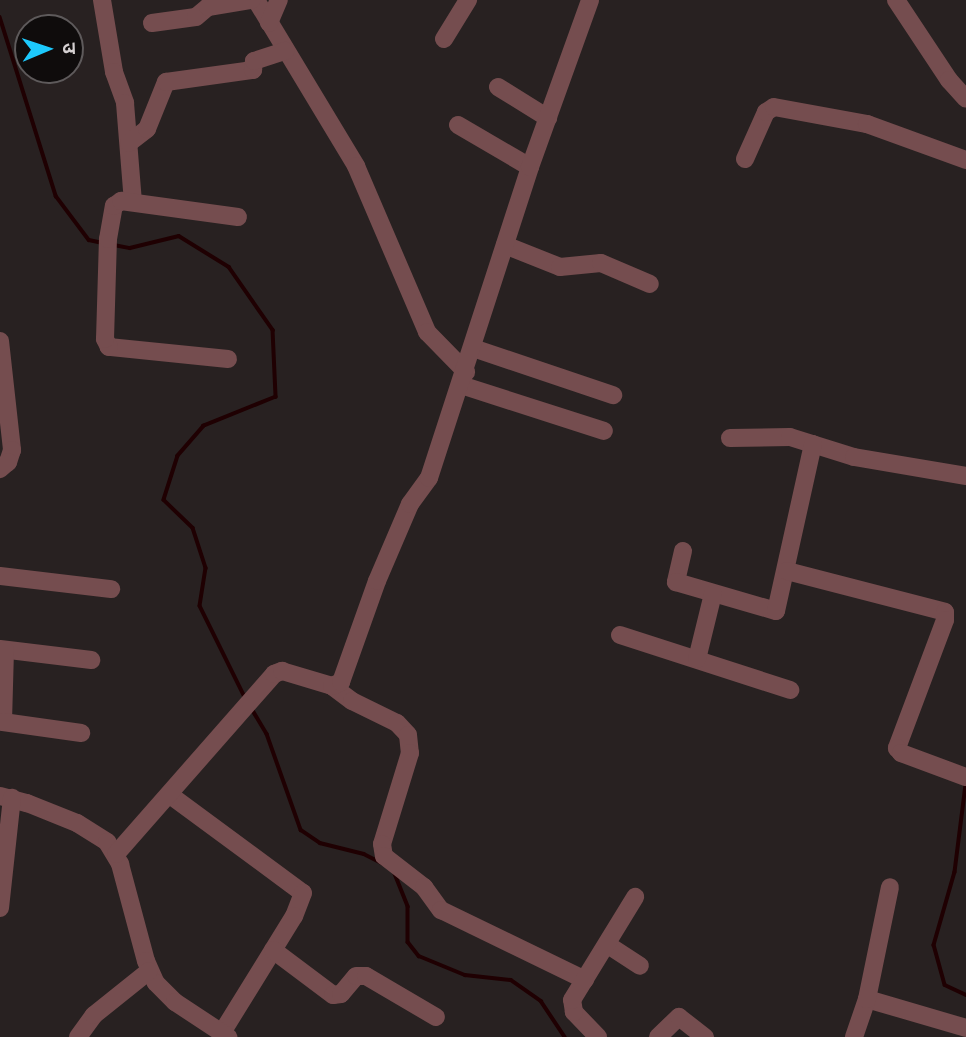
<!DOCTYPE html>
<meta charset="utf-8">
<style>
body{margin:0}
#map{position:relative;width:966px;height:1037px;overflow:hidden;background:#282121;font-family:"Source Sans 3","Noto Sans Devanagari",sans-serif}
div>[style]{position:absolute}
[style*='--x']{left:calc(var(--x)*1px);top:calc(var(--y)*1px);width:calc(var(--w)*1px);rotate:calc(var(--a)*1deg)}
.stream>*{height:3.5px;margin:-1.75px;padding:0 1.75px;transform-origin:1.75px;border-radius:1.75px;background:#1f0002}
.minor>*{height:18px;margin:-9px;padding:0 9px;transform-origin:9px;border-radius:9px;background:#754d4f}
span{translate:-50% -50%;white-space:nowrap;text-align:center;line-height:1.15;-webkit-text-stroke:7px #0f0c0c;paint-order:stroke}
.north{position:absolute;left:14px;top:14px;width:70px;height:70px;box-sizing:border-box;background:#0f0c0c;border:2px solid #5e5a5b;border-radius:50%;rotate:88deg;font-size:19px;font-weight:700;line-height:28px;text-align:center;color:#d5d0d1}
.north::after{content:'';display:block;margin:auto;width:24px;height:32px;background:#1dc9fc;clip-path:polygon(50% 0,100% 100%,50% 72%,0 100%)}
</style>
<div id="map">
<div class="stream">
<div style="--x:0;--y:17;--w:188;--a:72.6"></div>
<div style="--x:56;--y:196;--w:55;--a:53.1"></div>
<div style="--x:89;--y:240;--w:14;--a:12"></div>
<div style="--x:114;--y:245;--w:16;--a:11"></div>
<div style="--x:130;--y:248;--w:50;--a:-13.8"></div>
<div style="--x:179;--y:236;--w:59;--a:31.8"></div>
<div style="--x:229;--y:267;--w:77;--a:55.1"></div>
<div style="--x:273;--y:330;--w:67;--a:87.4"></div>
<div style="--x:276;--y:397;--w:78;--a:158.1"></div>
<div style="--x:204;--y:426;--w:40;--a:131"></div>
<div style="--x:178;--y:456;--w:46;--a:107.7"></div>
<div style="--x:164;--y:500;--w:40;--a:44"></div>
<div style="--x:193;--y:528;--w:42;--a:72"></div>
<div style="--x:206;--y:568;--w:38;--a:99"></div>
<div style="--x:200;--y:606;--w:104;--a:63.7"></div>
<div style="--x:252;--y:709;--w:29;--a:59"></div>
<div style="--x:267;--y:734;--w:102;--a:70.5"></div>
<div style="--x:301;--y:830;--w:23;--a:34"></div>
<div style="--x:320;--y:843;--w:45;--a:14"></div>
<div style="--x:364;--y:854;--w:20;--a:27"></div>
<div style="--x:966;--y:785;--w:88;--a:97.2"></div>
<div style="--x:955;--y:872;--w:76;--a:106"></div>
<div style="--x:934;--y:945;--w:41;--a:74.6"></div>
<div style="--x:945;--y:985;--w:23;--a:25"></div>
<div style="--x:395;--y:874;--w:35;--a:68"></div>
<div style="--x:408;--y:907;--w:35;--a:90"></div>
<div style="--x:408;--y:942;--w:18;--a:52"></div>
<div style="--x:419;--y:956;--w:50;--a:22.4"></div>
<div style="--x:465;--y:975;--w:46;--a:6.2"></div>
<div style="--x:511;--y:980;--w:37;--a:35"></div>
<div style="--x:541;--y:1001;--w:43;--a:56.3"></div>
</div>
<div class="minor">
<div style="--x:102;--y:0;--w:73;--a:80.5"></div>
<div style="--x:114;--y:72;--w:33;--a:70"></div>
<div style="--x:125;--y:103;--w:99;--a:85.4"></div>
<div style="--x:256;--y:0;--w:194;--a:58.9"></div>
<div style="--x:356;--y:166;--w:181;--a:66.8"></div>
<div style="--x:427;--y:332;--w:56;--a:45.7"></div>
<div style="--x:896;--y:0;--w:96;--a:56.5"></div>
<div style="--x:949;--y:80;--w:25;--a:48"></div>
<div style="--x:152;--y:23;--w:44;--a:-7.8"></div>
<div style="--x:196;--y:17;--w:16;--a:-40"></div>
<div style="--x:208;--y:7;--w:44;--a:-9.2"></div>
<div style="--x:269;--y:23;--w:25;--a:-67"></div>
<div style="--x:444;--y:39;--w:46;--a:-58.4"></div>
<div style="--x:498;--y:87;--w:59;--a:31.8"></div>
<div style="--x:458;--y:125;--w:83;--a:30.3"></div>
<div style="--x:129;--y:143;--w:23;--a:-38"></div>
<div style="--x:147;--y:129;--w:51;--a:-68"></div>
<div style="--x:166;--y:82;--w:88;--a:-7.9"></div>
<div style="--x:253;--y:70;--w:9;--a:-84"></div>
<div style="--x:254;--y:61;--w:33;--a:-18"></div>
<div style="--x:745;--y:159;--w:51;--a:-65.9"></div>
<div style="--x:766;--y:112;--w:9;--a:-32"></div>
<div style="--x:774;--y:107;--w:95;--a:10.4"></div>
<div style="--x:867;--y:124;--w:105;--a:20"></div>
<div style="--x:505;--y:245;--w:59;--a:21.8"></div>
<div style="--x:560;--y:267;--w:41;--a:-5.6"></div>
<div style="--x:601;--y:263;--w:53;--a:23.2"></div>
<div style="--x:0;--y:341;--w:110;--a:83.7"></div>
<div style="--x:12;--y:450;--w:13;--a:108"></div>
<div style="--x:8;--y:462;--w:11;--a:139"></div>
<div style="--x:473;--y:348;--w:148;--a:18.6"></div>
<div style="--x:228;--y:359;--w:120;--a:-174.2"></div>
<div style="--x:109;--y:347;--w:9;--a:-117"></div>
<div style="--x:105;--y:339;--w:100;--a:-88.3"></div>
<div style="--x:108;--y:239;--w:34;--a:-80"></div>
<div style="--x:114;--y:206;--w:9;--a:-36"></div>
<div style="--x:121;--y:201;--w:118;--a:7.8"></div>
<div style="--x:461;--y:385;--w:150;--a:17.8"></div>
<div style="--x:730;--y:438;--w:60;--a:-1"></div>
<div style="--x:790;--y:437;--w:67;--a:17.4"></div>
<div style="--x:854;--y:457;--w:114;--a:9.6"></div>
<div style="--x:683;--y:551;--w:32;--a:103"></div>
<div style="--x:676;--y:582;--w:104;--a:16.2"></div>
<div style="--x:776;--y:611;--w:171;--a:-77.5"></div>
<div style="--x:787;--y:571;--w:163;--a:14.5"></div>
<div style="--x:945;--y:612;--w:8;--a:90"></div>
<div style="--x:945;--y:620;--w:137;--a:110.6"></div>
<div style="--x:897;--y:748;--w:6;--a:51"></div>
<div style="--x:901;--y:753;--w:69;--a:20.3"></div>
<div style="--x:0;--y:576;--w:112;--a:6.7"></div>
<div style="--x:620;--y:635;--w:179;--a:17.9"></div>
<div style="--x:0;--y:649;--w:92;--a:6.9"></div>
<div style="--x:5;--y:650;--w:72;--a:91.6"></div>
<div style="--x:3;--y:722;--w:79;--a:8"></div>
<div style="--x:697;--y:659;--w:67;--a:-76.2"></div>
<div style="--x:332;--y:686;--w:25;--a:37"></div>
<div style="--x:352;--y:701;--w:50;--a:26.1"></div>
<div style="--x:397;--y:723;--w:16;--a:47"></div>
<div style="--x:408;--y:735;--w:18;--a:84"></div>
<div style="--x:410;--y:753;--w:95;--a:107.1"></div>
<div style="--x:382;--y:844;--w:12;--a:81"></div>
<div style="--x:384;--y:856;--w:51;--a:37.8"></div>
<div style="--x:424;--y:887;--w:29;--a:54"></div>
<div style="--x:441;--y:910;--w:160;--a:25.9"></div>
<div style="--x:170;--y:795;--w:165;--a:36.4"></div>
<div style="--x:303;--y:893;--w:25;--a:111"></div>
<div style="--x:294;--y:916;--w:139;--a:121.7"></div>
<div style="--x:0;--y:796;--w:28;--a:15"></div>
<div style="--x:27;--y:803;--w:54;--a:21.8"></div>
<div style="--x:77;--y:823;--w:36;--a:32"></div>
<div style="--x:107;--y:842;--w:26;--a:59"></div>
<div style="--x:120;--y:864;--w:100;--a:75"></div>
<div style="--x:146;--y:961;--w:24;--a:66"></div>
<div style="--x:156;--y:983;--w:27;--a:45"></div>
<div style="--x:175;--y:1002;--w:64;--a:33.4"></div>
<div style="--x:116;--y:854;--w:240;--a:-48.7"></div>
<div style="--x:274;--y:674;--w:9;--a:-21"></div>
<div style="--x:282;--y:671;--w:52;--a:16.7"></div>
<div style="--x:332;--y:686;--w:10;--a:-24"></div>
<div style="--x:341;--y:682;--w:107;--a:-70.4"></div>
<div style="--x:377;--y:581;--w:84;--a:-66.8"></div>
<div style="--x:410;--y:504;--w:32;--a:-54"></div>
<div style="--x:429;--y:478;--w:327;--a:-72"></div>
<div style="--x:530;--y:167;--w:177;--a:-70.2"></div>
<div style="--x:0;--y:908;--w:111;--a:-83.8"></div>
<div style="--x:608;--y:945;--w:38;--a:33"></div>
<div style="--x:273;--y:950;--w:75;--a:36.9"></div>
<div style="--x:333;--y:995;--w:8;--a:-7"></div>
<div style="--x:341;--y:994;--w:23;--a:-50"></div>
<div style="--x:356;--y:976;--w:10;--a:0"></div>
<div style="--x:366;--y:976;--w:81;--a:30.4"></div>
<div style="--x:867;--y:999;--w:103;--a:16.3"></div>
<div style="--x:78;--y:1037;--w:27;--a:-54"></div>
<div style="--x:94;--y:1015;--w:70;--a:-38.7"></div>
<div style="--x:598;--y:1037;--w:35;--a:-134"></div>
<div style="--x:574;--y:1012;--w:12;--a:-99"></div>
<div style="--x:572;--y:1000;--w:121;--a:-58.5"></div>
<div style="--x:658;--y:1037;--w:29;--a:-44"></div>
<div style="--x:679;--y:1017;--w:33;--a:38"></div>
<div style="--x:854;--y:1037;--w:40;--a:-71.1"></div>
<div style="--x:867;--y:999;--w:114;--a:-78.4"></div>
</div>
<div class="north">उ</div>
</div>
